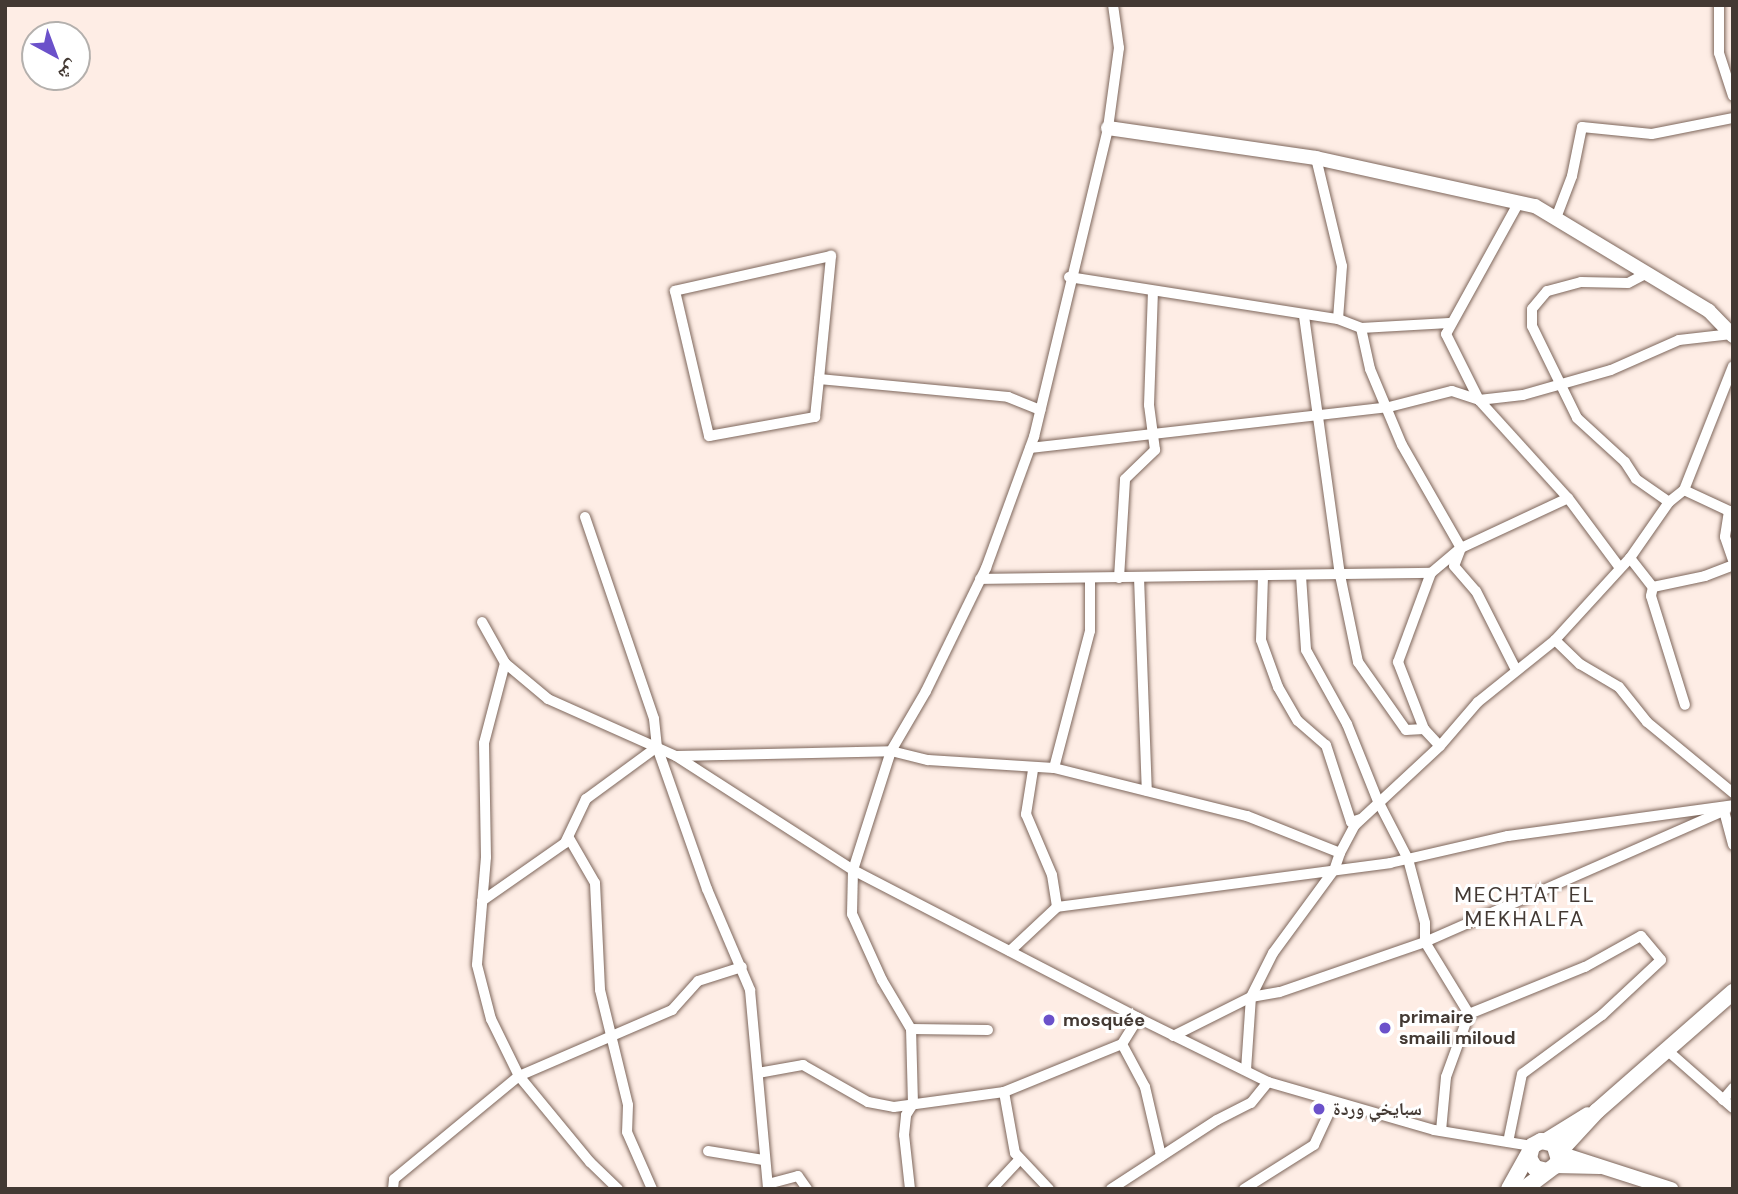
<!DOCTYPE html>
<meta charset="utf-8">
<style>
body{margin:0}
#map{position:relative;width:1738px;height:1194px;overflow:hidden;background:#feede5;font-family:"DM Sans","Noto Naskh Arabic",sans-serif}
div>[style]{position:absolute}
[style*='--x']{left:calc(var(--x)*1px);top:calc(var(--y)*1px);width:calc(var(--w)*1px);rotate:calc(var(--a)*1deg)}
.roads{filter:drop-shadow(0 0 2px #7d665b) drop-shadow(0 0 2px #7d665b)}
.street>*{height:10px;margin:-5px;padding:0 5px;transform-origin:5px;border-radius:5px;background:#fff}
.secondary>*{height:14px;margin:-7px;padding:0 7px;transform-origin:7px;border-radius:7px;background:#fff}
.primary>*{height:16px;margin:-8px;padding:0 8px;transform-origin:8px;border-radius:8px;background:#fff}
.dots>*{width:19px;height:19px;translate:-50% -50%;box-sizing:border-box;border:4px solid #fff;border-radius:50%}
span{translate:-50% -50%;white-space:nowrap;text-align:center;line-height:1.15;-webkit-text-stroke:6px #fff;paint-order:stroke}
.poi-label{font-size:18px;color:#433933;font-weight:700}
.left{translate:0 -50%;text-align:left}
.quarter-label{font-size:21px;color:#433933;letter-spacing:2px}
.frame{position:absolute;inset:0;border:7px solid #433933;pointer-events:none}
.north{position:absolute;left:21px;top:21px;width:70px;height:70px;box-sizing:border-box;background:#fff;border:2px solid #b4b0ad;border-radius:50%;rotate:139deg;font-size:19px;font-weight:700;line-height:28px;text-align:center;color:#433933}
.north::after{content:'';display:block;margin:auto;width:24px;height:32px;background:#6b51ca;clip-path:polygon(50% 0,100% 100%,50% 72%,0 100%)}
</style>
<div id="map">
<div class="roads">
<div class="street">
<div style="--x:1719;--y:5;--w:48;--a:90"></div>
<div style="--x:1719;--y:53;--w:45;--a:72"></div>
<div style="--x:1316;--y:158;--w:111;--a:76.5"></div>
<div style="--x:1342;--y:266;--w:53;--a:94.3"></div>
<div style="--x:1519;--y:202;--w:151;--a:118.9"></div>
<div style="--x:1446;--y:334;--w:74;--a:63.4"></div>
<div style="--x:1479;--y:400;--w:132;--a:47.8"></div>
<div style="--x:1568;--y:498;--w:87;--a:53.4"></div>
<div style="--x:1556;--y:218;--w:45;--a:-69.1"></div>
<div style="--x:1572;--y:176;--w:50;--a:-78.5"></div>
<div style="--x:1582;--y:127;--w:70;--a:5.7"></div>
<div style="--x:1652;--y:134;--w:83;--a:-11.2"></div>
<div style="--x:1647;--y:273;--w:21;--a:152"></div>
<div style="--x:1628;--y:283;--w:47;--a:-178.8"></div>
<div style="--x:1581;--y:282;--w:35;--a:165"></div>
<div style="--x:1547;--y:291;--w:23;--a:130"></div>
<div style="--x:1532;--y:309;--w:17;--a:90"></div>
<div style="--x:1532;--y:326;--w:102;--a:63.9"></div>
<div style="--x:1577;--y:418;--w:65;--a:42.5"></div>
<div style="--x:1625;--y:462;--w:20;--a:57"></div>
<div style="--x:1636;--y:479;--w:40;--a:34.9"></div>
<div style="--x:1069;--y:277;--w:272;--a:8.9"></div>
<div style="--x:1338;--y:319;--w:25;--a:21"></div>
<div style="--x:1361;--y:328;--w:88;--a:-3.3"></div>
<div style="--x:1304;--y:316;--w:261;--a:82.1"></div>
<div style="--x:1340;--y:575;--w:89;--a:78.3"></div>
<div style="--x:1358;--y:662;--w:83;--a:54.8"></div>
<div style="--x:1406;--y:730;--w:18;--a:-3"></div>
<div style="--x:1424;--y:729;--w:23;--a:47"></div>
<div style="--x:1361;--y:328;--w:42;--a:77.6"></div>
<div style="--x:1370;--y:369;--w:82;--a:67.2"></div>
<div style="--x:1402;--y:445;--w:119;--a:60.2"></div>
<div style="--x:1461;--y:548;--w:19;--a:111"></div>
<div style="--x:1454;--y:566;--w:33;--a:49"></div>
<div style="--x:1476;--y:591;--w:89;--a:63.1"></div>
<div style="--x:819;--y:379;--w:124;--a:-84.4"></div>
<div style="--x:831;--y:256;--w:160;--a:167.4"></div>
<div style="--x:675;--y:291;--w:149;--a:76.8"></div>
<div style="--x:709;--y:436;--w:108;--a:-10.2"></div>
<div style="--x:815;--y:417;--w:38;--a:-84"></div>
<div style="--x:819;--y:379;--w:190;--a:5.4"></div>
<div style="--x:1008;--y:397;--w:35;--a:22"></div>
<div style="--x:1030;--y:448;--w:361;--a:-6.5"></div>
<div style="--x:1389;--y:407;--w:65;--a:-14.3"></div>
<div style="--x:1452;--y:391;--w:28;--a:18"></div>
<div style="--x:1479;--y:400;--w:44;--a:-6.5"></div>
<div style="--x:1523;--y:395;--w:91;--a:-15.9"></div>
<div style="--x:1611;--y:370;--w:74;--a:-23.8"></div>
<div style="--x:1679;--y:340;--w:53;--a:-6.5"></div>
<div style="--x:1684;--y:490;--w:50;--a:25"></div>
<div style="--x:1729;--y:511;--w:26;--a:99"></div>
<div style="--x:1725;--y:537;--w:24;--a:71"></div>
<div style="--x:585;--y:517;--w:213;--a:71.1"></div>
<div style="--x:654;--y:719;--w:28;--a:84"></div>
<div style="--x:657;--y:747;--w:151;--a:70.6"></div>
<div style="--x:707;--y:889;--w:110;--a:66.9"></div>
<div style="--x:750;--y:990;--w:200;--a:84.8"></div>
<div style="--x:1630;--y:558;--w:37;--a:52"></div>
<div style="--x:1653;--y:587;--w:53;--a:-11.9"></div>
<div style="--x:1705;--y:576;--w:30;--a:-21"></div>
<div style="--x:1263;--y:576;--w:64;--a:91.8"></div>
<div style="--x:1261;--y:640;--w:50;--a:70.1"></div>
<div style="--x:1278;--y:687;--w:39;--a:60"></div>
<div style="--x:1298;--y:721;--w:37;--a:41"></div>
<div style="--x:1326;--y:745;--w:81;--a:72"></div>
<div style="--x:1351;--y:822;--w:10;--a:-17"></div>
<div style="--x:1301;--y:576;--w:74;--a:86.1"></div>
<div style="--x:1306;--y:650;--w:85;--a:61"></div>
<div style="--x:1347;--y:724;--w:83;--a:68.1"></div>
<div style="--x:1378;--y:801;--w:65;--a:62.7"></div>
<div style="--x:1408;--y:859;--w:66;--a:75.1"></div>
<div style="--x:1425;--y:923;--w:19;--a:90"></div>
<div style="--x:1425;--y:942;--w:84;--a:58.6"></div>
<div style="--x:1469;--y:1014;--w:67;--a:110.1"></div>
<div style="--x:1446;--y:1077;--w:54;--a:95.3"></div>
<div style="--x:1139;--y:577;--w:214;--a:87.9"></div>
<div style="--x:1119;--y:578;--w:99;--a:-86.5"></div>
<div style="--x:1125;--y:479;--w:42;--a:-44"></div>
<div style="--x:1155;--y:450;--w:45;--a:-97.6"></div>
<div style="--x:1149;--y:405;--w:114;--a:-88"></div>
<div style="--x:980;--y:579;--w:451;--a:-0.8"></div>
<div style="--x:1431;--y:573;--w:39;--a:-40"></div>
<div style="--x:1461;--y:548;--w:118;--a:-25"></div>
<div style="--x:1653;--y:587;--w:9;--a:103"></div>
<div style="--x:1651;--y:596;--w:114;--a:72.7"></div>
<div style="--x:482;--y:622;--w:47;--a:60.7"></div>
<div style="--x:505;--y:663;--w:56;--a:39.9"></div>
<div style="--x:548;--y:699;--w:140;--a:24"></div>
<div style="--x:676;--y:756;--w:211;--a:32.8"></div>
<div style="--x:853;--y:870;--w:321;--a:27.4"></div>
<div style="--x:1138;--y:1018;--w:145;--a:26.2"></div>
<div style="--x:1268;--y:1082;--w:173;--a:16.1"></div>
<div style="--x:1434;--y:1130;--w:99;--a:9.3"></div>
<div style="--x:1555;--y:640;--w:35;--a:44"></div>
<div style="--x:1580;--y:664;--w:45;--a:30.5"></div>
<div style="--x:1619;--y:687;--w:45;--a:51.3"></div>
<div style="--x:1647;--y:722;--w:112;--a:39.5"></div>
<div style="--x:505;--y:663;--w:83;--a:104.7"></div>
<div style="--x:484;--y:743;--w:114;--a:89"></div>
<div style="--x:486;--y:857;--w:108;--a:94.8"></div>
<div style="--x:477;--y:965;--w:56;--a:75.5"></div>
<div style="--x:491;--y:1019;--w:64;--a:63.8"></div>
<div style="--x:519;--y:1076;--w:112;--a:50.5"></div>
<div style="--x:590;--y:1162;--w:39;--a:44"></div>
<div style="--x:1424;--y:729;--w:72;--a:-111.2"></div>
<div style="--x:1398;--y:662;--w:95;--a:-69.7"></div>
<div style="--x:677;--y:756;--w:214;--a:-1.3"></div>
<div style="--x:891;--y:751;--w:38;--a:14"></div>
<div style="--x:928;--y:760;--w:126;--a:3.6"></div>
<div style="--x:1054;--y:768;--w:199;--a:14"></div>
<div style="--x:1247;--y:816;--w:100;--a:21.7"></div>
<div style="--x:1340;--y:853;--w:18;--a:109"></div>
<div style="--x:1334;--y:870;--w:103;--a:126.3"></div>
<div style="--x:1273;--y:953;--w:49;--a:116.6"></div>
<div style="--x:1251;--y:997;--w:87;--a:153.4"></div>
<div style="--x:1054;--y:768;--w:142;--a:-75.3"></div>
<div style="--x:1090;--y:631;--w:53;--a:-90"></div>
<div style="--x:1033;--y:770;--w:45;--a:99"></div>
<div style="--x:1026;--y:814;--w:66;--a:66.9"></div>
<div style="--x:1052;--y:875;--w:32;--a:81"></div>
<div style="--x:1724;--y:811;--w:35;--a:75"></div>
<div style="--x:569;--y:838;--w:52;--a:60"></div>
<div style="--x:595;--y:883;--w:107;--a:87.3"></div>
<div style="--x:600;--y:990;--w:118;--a:76.3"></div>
<div style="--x:628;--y:1105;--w:27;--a:92"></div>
<div style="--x:627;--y:1132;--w:62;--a:66.3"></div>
<div style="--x:1340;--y:853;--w:32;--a:-62"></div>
<div style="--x:1355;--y:825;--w:116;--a:-42.9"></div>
<div style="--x:1440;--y:746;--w:58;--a:-49.2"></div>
<div style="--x:1478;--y:702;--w:99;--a:-38.8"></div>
<div style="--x:1555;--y:640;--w:111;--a:-47.6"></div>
<div style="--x:1630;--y:558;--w:68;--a:-55.1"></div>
<div style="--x:1669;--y:502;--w:19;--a:-39"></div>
<div style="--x:1684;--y:490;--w:133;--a:-68.4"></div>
<div style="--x:482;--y:901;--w:101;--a:-34.9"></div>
<div style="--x:565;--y:843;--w:49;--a:-64.5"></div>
<div style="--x:586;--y:799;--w:88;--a:-36.2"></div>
<div style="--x:1010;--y:951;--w:64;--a:-43.1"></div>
<div style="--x:1057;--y:907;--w:336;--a:-7.5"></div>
<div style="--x:1390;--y:863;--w:121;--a:-12.9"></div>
<div style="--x:1508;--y:836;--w:227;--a:-7.8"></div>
<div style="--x:1469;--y:1014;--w:125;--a:-22.1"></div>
<div style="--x:1585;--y:967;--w:64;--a:-29"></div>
<div style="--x:1641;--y:936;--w:31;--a:50"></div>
<div style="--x:1661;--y:960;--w:81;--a:137"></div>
<div style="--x:1602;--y:1015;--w:99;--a:143.6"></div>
<div style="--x:1522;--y:1074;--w:69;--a:101.6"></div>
<div style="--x:911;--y:1029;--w:77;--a:0.7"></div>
<div style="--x:1122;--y:1044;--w:49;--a:61.9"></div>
<div style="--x:1145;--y:1087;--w:71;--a:76.9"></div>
<div style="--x:1668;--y:1051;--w:86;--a:41.2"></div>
<div style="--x:1246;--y:1070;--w:73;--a:-86.1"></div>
<div style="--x:1251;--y:997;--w:29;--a:-10"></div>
<div style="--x:1280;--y:992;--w:153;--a:-19"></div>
<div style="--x:1425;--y:942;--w:329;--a:-23.7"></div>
<div style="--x:758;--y:1073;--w:46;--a:-10.1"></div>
<div style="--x:803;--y:1065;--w:75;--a:29.6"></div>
<div style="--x:868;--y:1102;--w:26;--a:11"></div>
<div style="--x:894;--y:1107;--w:111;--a:-7.8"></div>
<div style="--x:1004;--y:1092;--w:127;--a:-22.1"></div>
<div style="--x:1122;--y:1044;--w:31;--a:-58"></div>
<div style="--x:1004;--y:1092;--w:62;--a:79.8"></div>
<div style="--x:1015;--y:1153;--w:50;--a:46.6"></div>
<div style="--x:1723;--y:1100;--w:16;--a:-50"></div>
<div style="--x:708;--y:1151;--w:56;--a:9.3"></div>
<div style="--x:768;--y:1184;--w:31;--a:-15"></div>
<div style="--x:798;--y:1176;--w:16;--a:55"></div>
<div style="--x:393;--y:1189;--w:10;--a:-84"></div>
<div style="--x:394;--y:1179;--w:162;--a:-39.5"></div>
<div style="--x:519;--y:1076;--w:167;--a:-23.3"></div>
<div style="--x:672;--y:1010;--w:39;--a:-48"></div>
<div style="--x:698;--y:981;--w:46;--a:-17.7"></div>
<div style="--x:910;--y:1189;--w:54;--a:-96.3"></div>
<div style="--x:904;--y:1135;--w:20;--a:-84"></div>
<div style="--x:906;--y:1115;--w:13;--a:-58"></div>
<div style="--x:913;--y:1104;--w:75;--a:-91.5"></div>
<div style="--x:911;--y:1029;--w:57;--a:-120.6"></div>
<div style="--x:882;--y:980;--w:72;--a:-114.4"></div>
<div style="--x:852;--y:914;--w:44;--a:-88.7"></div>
<div style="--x:853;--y:870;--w:125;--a:-72.3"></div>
<div style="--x:891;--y:751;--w:69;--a:-59.7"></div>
<div style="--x:926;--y:691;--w:137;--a:-64"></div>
<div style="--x:986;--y:568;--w:140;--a:-69.9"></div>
<div style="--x:1034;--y:437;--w:318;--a:-76.5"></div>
<div style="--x:1108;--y:128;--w:81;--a:-82.2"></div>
<div style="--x:1119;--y:48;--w:43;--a:-97.9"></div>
<div style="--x:992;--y:1189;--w:40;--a:-47"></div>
<div style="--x:1111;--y:1189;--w:126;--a:-33.1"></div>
<div style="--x:1217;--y:1120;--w:38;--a:-27"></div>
<div style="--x:1251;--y:1103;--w:27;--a:-51"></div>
<div style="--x:1244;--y:1189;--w:83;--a:-32.2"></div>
<div style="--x:1314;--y:1145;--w:47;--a:-65.1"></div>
</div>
<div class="secondary">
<div style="--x:1108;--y:128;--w:210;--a:8.2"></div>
<div style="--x:1316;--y:158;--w:224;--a:12.4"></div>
<div style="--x:1535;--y:206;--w:203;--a:31.1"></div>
<div style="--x:1709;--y:311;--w:35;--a:46"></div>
<div style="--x:1559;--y:1153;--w:118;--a:17.8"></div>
<div style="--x:1555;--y:1166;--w:45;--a:1.3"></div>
</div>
<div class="primary">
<div style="--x:1546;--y:1141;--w:49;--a:-31.8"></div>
<div style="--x:1559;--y:1152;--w:56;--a:-47.2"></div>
<div style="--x:1597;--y:1111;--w:181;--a:-41.2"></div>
<div style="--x:1509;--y:1189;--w:41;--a:-60.9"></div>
<div style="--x:1524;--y:1189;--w:39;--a:-37"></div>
<div style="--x:1555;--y:1166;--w:7;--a:-56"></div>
<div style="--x:1559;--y:1160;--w:17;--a:-107"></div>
<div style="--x:1554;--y:1144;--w:13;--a:-167"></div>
<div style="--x:1541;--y:1141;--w:10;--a:151"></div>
<div style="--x:1532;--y:1146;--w:12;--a:104"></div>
<div style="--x:1529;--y:1158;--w:12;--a:59"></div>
<div style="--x:1535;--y:1168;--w:11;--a:15"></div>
</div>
</div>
<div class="dots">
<div style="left:1049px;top:1020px;background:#6b51ca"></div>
<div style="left:1385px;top:1028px;background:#6b51ca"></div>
<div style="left:1319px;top:1109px;background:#6b51ca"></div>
</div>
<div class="poi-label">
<span class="left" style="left:1399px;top:1028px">primaire<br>smaili miloud</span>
<span class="left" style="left:1063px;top:1020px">mosquée</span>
<span class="left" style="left:1333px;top:1109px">سبايخي وردة</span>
</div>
<div class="quarter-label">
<span style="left:1525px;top:907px">MECHTAT EL<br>MEKHALFA</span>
</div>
<div class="frame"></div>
<div class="north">ش</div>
</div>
